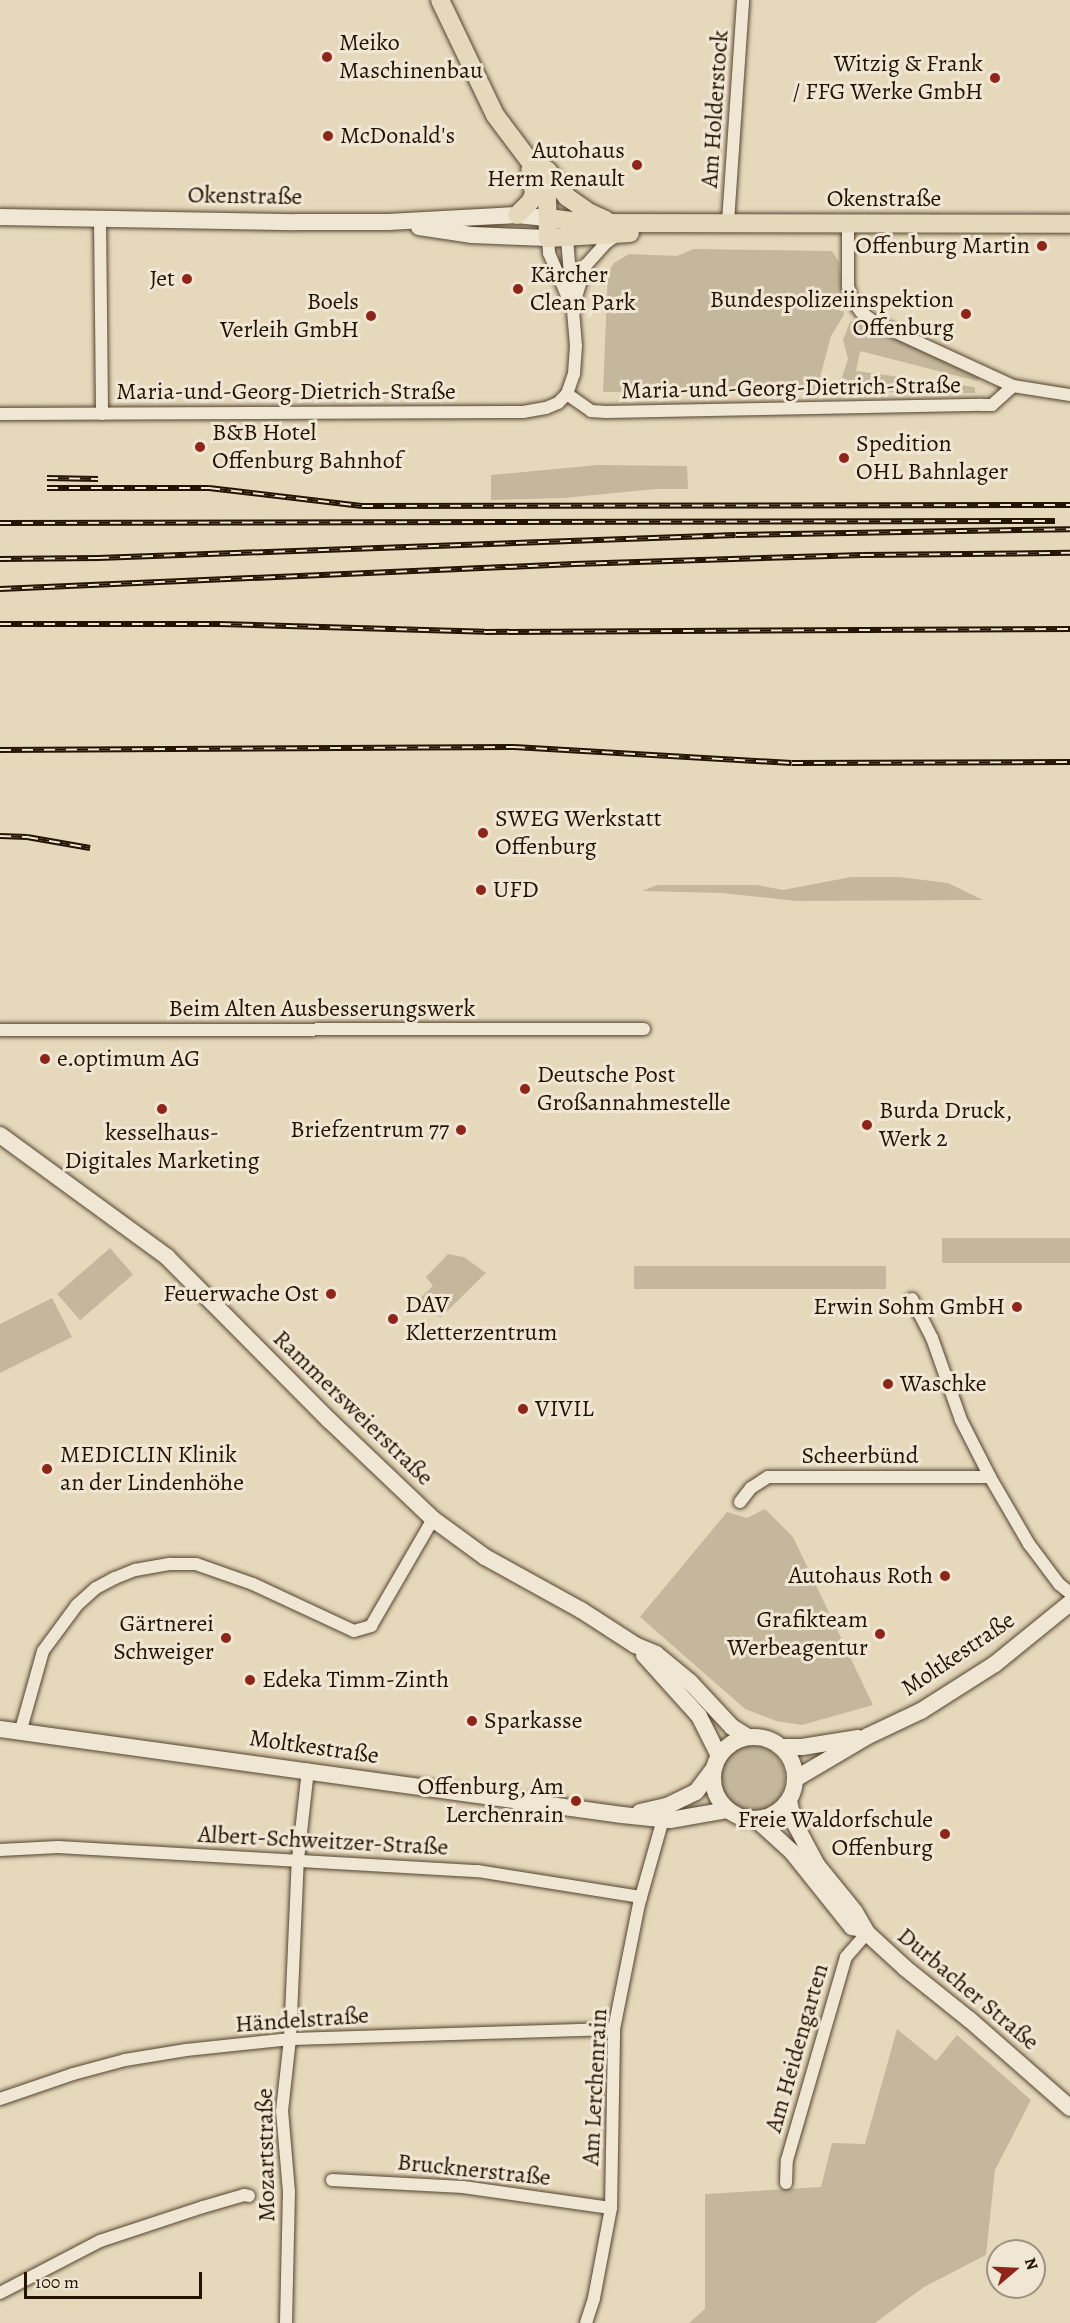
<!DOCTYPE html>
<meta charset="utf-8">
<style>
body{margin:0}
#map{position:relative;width:1070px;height:2323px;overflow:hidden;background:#e6d8bb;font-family:Alegreya,serif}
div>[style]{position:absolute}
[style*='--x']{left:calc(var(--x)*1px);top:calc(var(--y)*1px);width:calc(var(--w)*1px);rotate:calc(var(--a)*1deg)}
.green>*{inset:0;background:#c5b79b;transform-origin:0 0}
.round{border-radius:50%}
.roads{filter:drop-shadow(0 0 2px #54442f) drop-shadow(0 0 2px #54442f)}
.street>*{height:12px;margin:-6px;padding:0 6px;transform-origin:6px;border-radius:6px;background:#efe6d3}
.secondary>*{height:16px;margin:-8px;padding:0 8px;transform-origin:8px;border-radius:8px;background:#efe6d3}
.secondary>.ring{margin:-8px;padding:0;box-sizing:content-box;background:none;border:16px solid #efe6d3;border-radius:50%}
.primary>*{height:18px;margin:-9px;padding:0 9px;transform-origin:9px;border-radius:9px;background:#e6d8bb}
.rail>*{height:6px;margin-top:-3px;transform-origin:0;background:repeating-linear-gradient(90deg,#efe6d3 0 11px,#231300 0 22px);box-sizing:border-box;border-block:2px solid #231300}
.dots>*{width:16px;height:16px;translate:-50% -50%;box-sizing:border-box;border:3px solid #efe6d3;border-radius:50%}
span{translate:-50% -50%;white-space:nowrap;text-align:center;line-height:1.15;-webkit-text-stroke:6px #efe6d3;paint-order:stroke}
.poi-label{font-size:24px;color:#231300}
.left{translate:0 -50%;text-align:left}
.right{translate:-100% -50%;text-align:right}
.street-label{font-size:24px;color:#231300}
.north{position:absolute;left:986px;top:2239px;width:60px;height:60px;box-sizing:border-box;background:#efe6d3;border:2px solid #9d927f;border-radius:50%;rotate:71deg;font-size:16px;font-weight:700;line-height:24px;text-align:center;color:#231300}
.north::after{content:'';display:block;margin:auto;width:21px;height:27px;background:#8f2418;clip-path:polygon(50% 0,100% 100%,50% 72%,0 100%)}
.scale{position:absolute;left:24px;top:2272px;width:178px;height:27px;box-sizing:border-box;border:3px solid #231300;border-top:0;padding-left:8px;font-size:18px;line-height:21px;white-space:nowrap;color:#231300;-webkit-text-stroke:4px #efe6d3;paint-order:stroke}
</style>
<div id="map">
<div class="green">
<div style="clip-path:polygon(693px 249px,832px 251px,839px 262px,844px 315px,831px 336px,816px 393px,603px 392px,608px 272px,614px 263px,629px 254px,677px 256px)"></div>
<div style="clip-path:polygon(856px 319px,982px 375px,977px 381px,860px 351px,856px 371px,975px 387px,975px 393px,842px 392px,839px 386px,848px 359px,843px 340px,850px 322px)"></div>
<div style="clip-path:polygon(598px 465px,687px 466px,688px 489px,655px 489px,564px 498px,491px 500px,491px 475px)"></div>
<div style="clip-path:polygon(851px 877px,899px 877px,948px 883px,983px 900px,796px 901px,722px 893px,642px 891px,657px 885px,757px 885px,783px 890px)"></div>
<div style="left:1070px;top:1238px;width:25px;height:128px;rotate:90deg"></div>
<div style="left:110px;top:1248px;width:35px;height:70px;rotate:49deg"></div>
<div style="clip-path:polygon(448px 1254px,464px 1257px,486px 1273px,440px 1318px,420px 1298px,433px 1286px,426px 1277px)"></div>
<div style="left:634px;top:1266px;width:252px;height:23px"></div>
<div style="clip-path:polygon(52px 1298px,72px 1337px,0 1373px,0 1324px)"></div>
<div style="clip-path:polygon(765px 1509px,793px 1537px,873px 1705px,802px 1725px,776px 1721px,745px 1709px,640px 1617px,727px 1512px,747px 1518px)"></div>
<div class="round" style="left:717px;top:1745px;width:68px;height:68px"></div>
<div style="clip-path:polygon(897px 2029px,936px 2061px,957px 2035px,1031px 2100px,995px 2170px,986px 2255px,924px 2287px,875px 2323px,689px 2323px,705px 2309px,705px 2194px,821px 2187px,832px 2143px,865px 2144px)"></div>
</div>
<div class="roads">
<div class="street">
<div style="--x:100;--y:218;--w:196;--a:89.4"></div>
<div style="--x:728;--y:222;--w:223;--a:-86.1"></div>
<div style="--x:848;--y:223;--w:63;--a:90"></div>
<div style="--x:848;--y:286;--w:15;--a:74"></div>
<div style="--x:852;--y:300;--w:15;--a:53"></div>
<div style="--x:861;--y:312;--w:16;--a:38"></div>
<div style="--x:874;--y:322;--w:153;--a:24.7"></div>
<div style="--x:1013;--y:386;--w:58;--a:9"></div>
<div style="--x:548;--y:238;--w:15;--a:86"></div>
<div style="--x:549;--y:253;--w:49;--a:67.1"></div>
<div style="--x:576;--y:297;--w:34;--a:-73"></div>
<div style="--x:586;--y:265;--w:31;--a:-48"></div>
<div style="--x:607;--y:242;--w:12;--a:-35"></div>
<div style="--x:567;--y:394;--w:29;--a:35"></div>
<div style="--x:591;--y:411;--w:15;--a:4"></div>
<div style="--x:606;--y:412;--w:376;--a:-1.1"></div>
<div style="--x:982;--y:405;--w:10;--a:0"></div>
<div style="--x:992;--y:405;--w:28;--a:-42"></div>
<div style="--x:0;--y:414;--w:523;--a:-0.22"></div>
<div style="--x:523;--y:412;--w:23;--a:-10"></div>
<div style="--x:546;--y:408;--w:13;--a:-23"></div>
<div style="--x:558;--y:403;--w:13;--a:-45"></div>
<div style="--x:567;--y:394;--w:21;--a:-71"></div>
<div style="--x:574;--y:374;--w:28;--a:-86"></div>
<div style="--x:576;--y:346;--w:107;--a:-94.8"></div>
<div style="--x:0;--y:1030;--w:644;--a:-0.09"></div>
<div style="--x:912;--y:1299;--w:44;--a:62.9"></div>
<div style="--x:932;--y:1338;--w:87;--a:70.5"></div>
<div style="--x:961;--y:1420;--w:64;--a:63"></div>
<div style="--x:990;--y:1477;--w:78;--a:59.8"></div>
<div style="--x:1029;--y:1544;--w:50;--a:53.1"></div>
<div style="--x:1059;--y:1584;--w:14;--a:39"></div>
<div style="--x:740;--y:1502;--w:18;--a:-52"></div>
<div style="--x:751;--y:1488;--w:20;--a:-33"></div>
<div style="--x:768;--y:1477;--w:222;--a:0"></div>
<div style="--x:20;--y:1733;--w:85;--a:-74.3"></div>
<div style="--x:43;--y:1651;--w:57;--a:-53.5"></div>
<div style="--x:77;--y:1605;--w:25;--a:-42"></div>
<div style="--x:96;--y:1588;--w:21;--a:-28"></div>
<div style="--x:115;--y:1578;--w:22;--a:-22"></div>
<div style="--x:135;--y:1570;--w:36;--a:-10"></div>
<div style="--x:170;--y:1564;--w:26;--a:0"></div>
<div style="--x:196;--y:1564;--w:60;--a:19.3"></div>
<div style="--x:253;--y:1584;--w:111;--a:25"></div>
<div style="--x:354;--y:1631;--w:18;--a:-16"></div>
<div style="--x:371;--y:1626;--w:124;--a:-59.9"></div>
<div style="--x:0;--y:1850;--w:58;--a:-3"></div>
<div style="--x:58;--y:1847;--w:421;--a:3.3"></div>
<div style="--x:478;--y:1871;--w:165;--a:9.1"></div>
<div style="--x:0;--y:2099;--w:77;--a:-18.9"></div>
<div style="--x:73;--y:2074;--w:54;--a:-15.1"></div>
<div style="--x:125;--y:2060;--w:62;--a:-9.3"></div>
<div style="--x:186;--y:2050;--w:105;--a:-6"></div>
<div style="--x:290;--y:2039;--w:324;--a:-1.8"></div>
<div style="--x:332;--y:2180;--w:131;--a:3.1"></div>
<div style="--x:463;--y:2187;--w:149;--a:8.1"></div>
<div style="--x:786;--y:2183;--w:23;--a:-88"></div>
<div style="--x:787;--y:2160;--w:211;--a:-73.8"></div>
<div style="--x:846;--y:1957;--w:32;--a:-49"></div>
<div style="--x:0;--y:2293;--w:113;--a:-27.5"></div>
<div style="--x:100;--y:2241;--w:108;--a:-18.3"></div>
<div style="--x:203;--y:2207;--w:43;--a:-16.3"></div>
<div style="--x:244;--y:2195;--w:5;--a:11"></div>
<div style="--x:286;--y:2323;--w:131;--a:-88.7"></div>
<div style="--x:289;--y:2192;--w:81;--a:-94.9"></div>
<div style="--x:282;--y:2111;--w:72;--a:-83.7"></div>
<div style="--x:290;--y:2039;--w:180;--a:-87.5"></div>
<div style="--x:298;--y:1859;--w:90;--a:-83.6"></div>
<div style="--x:586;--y:2323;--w:26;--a:-72"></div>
<div style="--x:594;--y:2298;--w:92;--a:-79.3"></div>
<div style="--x:611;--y:2208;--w:179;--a:-89"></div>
<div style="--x:614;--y:2029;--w:127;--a:-78.7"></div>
<div style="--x:639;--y:1904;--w:88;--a:-74.2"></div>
</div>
<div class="secondary">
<div style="--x:0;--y:217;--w:297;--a:1"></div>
<div style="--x:297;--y:222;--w:91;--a:0"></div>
<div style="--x:388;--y:222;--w:129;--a:-3.1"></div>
<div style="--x:517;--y:215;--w:31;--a:6"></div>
<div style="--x:419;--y:227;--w:54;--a:8.6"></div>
<div style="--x:472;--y:235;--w:76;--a:2.3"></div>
<div style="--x:0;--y:1135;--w:207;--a:36.1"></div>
<div style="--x:167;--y:1257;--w:230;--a:45.2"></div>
<div style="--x:329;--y:1420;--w:144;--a:43.6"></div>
<div style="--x:433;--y:1519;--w:64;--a:36.2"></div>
<div style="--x:485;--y:1557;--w:110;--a:28.9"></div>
<div style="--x:581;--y:1610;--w:64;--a:32.9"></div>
<div style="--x:635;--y:1645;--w:23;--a:23"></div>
<div style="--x:656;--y:1654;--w:44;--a:39.5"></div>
<div style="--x:690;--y:1682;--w:62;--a:47"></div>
<div style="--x:732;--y:1727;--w:19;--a:32"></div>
<div style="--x:644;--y:1655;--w:82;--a:48"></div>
<div style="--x:699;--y:1716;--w:45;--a:63.4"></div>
<div style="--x:0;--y:1729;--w:628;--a:7.87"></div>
<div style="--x:622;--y:1815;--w:48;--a:5.9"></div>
<div style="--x:670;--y:1820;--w:59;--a:-9.8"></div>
<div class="ring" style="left:713px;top:1737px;width:66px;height:66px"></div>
<div style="--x:781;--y:1747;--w:21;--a:0"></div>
<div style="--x:802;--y:1747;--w:57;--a:-9.1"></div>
<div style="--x:795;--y:1779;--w:85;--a:-30.5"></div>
<div style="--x:868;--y:1736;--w:59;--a:-25.3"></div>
<div style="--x:921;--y:1711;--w:88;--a:-32.4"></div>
<div style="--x:995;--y:1664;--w:97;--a:-39.1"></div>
<div style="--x:789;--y:1801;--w:22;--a:77"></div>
<div style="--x:794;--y:1822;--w:49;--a:61.9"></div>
<div style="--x:817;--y:1865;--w:60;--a:51"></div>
<div style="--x:855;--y:1912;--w:24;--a:60"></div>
<div style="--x:867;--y:1933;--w:52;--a:42.6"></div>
<div style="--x:905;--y:1968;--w:83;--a:38.7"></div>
<div style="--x:970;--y:2020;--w:133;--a:41.3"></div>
<div style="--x:640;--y:1812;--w:28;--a:-13"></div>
<div style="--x:667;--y:1806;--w:32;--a:-26"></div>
<div style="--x:696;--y:1792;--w:30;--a:-53"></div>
<div style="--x:757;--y:1820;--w:47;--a:42.4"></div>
<div style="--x:792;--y:1852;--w:96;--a:51.3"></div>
<div style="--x:852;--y:1927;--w:11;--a:10"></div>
</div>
<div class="primary">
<div style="--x:440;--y:0;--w:127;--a:64.4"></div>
<div style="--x:495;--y:115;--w:75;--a:53.1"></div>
<div style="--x:540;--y:175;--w:20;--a:70"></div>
<div style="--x:547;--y:194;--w:44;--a:88.7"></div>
<div style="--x:548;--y:238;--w:82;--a:-3.5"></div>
<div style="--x:539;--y:164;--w:11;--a:38"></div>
<div style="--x:548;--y:171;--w:32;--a:54"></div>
<div style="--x:567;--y:197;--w:28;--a:35"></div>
<div style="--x:590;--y:213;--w:17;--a:24"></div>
<div style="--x:517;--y:215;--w:18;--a:-45"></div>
<div style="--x:530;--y:202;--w:9;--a:-63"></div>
<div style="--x:534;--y:194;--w:24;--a:-99"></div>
<div style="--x:548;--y:218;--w:38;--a:7"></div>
<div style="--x:586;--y:223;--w:484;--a:0.1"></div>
</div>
</div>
<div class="rail">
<div style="--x:47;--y:478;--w:51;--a:1.1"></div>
<div style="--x:47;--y:488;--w:162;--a:0"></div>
<div style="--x:209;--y:488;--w:154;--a:6.7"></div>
<div style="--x:362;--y:506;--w:708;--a:-0.08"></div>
<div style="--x:0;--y:523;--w:1055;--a:-0.11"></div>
<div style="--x:0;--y:559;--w:98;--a:-0.6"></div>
<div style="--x:98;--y:558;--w:638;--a:-2.06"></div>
<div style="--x:736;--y:535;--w:334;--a:-1"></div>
<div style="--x:0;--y:589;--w:575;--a:-2.49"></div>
<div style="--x:574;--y:564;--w:289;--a:-1.8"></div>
<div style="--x:863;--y:555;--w:207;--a:-0.6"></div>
<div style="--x:0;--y:624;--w:220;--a:0"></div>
<div style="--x:220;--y:624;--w:265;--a:1.7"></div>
<div style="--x:485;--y:632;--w:585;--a:-0.29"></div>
<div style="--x:0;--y:750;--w:514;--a:-0.33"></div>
<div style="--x:514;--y:747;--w:278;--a:3.3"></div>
<div style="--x:792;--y:763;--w:278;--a:-0.2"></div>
<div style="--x:0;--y:836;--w:27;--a:2"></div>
<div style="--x:27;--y:837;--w:64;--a:9.9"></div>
</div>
<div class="dots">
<div style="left:327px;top:57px;background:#8f2418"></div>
<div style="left:995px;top:78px;background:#8f2418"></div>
<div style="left:328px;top:136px;background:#8f2418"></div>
<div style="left:637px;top:165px;background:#8f2418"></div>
<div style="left:1042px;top:246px;background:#8f2418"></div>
<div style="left:187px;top:279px;background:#8f2418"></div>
<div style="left:518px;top:289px;background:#8f2418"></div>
<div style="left:966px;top:314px;background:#8f2418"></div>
<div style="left:371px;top:316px;background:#8f2418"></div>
<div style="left:200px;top:447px;background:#8f2418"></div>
<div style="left:844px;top:458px;background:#8f2418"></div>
<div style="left:483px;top:833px;background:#8f2418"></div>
<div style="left:481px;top:890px;background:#8f2418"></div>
<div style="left:45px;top:1059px;background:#8f2418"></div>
<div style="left:525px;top:1089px;background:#8f2418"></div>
<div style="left:162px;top:1109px;background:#8f2418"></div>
<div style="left:867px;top:1125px;background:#8f2418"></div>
<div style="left:461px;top:1130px;background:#8f2418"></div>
<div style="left:331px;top:1294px;background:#8f2418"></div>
<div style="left:1017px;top:1307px;background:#8f2418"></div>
<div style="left:393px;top:1319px;background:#8f2418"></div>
<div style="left:888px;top:1384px;background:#8f2418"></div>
<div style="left:523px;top:1409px;background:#8f2418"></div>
<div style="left:47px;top:1469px;background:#8f2418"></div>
<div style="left:945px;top:1576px;background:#8f2418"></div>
<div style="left:880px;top:1634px;background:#8f2418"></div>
<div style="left:226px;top:1638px;background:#8f2418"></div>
<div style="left:250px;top:1680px;background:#8f2418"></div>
<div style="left:472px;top:1721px;background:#8f2418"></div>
<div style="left:576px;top:1801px;background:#8f2418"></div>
<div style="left:945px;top:1834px;background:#8f2418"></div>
</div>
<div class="poi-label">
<span class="left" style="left:339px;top:57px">Meiko<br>Maschinenbau</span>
<span class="right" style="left:983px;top:78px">Witzig &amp; Frank<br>/ FFG Werke GmbH</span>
<span class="left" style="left:340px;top:136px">McDonald's</span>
<span class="right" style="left:625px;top:165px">Autohaus<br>Herm Renault</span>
<span class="right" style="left:1030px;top:246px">Offenburg Martin</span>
<span class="left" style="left:530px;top:289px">Kärcher<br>Clean Park</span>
<span class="right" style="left:175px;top:279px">Jet</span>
<span class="right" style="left:954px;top:314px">Bundespolizeiinspektion<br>Offenburg</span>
<span class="right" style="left:359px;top:316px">Boels<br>Verleih GmbH</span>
<span class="left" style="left:212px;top:447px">B&amp;B Hotel<br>Offenburg Bahnhof</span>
<span class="left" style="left:856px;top:458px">Spedition<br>OHL Bahnlager</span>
<span class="left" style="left:495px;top:833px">SWEG Werkstatt<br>Offenburg</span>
<span class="left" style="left:493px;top:890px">UFD</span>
<span class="left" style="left:57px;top:1059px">e.optimum AG</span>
<span class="left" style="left:537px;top:1089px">Deutsche Post<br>Großannahmestelle</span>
<span class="left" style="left:879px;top:1125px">Burda Druck,<br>Werk 2</span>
<span class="right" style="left:449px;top:1130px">Briefzentrum 77</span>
<span style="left:162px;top:1147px">kesselhaus-<br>Digitales Marketing</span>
<span class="right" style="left:319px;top:1294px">Feuerwache Ost</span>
<span class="left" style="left:405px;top:1319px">DAV<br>Kletterzentrum</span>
<span class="right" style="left:1005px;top:1307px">Erwin Sohm GmbH</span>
<span class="left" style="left:900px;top:1384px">Waschke</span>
<span class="left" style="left:535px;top:1409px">VIVIL</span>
<span class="left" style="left:60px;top:1469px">MEDICLIN Klinik<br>an der Lindenhöhe</span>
<span class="right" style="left:933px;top:1576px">Autohaus Roth</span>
<span class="right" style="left:868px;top:1634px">Grafikteam<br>Werbeagentur</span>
<span class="right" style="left:214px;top:1638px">Gärtnerei<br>Schweiger</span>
<span class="left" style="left:262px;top:1680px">Edeka Timm-Zinth</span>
<span class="left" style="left:484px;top:1721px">Sparkasse</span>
<span class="right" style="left:564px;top:1801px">Offenburg, Am<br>Lerchenrain</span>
<span class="right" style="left:933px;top:1834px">Freie Waldorfschule<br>Offenburg</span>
</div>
<div class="street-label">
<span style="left:715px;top:109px;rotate:-86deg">Am Holderstock</span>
<span style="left:245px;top:196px;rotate:1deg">Okenstraße</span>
<span style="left:884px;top:199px">Okenstraße</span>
<span style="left:791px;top:388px;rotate:-1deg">Maria-und-Georg-Dietrich-Straße</span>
<span style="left:286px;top:392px">Maria-und-Georg-Dietrich-Straße</span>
<span style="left:322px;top:1009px">Beim Alten Ausbesserungswerk</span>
<span style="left:353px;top:1408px;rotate:44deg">Rammersweierstraße</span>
<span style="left:860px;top:1456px">Scheerbünd</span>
<span style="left:958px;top:1654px;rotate:-34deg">Moltkestraße</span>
<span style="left:314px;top:1747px;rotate:8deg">Moltkestraße</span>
<span style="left:323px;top:1841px;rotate:3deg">Albert-Schweitzer-Straße</span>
<span style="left:968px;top:1989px;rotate:40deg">Durbacher Straße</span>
<span style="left:302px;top:2020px;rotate:-4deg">Händelstraße</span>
<span style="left:797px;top:2048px;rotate:-74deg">Am Heidengarten</span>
<span style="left:595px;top:2087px;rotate:-87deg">Am Lerchenrain</span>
<span style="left:266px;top:2155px;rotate:-91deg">Mozartstraße</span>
<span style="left:474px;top:2170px;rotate:6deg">Brucknerstraße</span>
</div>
<div class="north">N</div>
<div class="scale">100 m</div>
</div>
